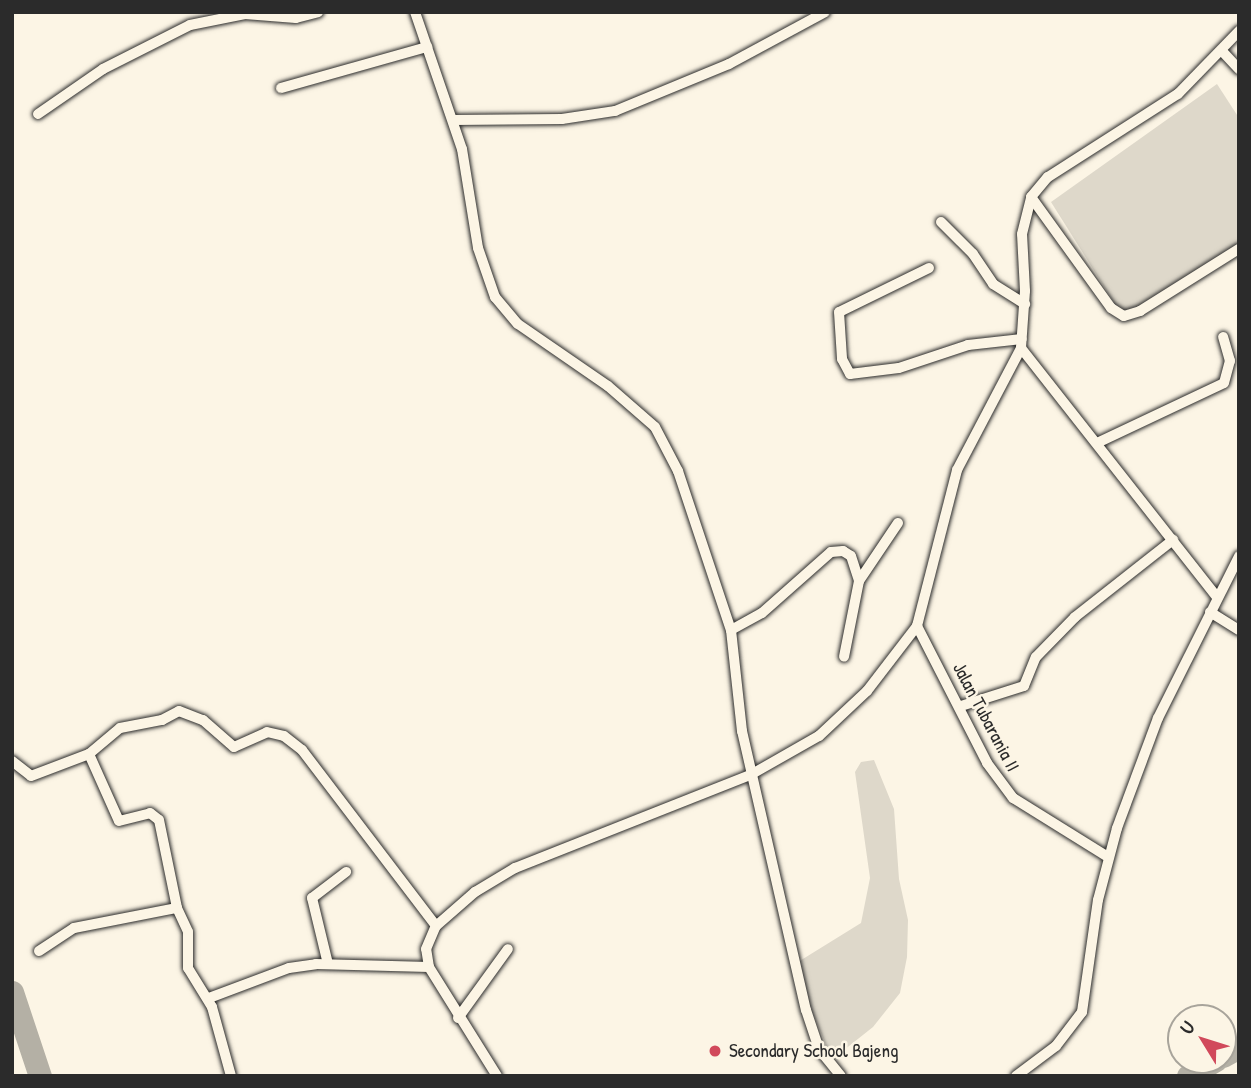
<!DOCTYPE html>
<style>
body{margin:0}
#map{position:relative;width:1251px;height:1088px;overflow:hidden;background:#fcf5e5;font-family:"Patrick Hand",sans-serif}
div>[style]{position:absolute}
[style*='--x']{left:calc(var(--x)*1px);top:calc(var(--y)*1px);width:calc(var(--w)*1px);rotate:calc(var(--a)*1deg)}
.green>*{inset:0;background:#ded8ca}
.river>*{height:23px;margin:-11.5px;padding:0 11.5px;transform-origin:11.5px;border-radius:11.5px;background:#b4b0a5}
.roads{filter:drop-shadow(0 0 2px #2b2b2b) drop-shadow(0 0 2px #2b2b2b)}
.minor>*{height:10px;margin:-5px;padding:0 5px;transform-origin:5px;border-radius:5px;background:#fcf5e5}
.dots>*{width:19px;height:19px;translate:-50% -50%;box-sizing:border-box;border:4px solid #fcf5e5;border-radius:50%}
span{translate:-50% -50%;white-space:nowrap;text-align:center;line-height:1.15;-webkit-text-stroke:5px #fcf5e5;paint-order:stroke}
.street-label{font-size:19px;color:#2b2b2b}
.poi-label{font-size:19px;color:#2b2b2b}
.left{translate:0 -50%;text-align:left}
.frame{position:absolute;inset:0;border:14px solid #2b2b2b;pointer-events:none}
.north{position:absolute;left:1167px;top:1004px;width:70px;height:70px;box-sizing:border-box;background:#fcf5e5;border:2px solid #a8a49b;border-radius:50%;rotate:308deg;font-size:19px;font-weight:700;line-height:28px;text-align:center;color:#2b2b2b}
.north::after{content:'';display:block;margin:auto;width:24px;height:32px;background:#d1495b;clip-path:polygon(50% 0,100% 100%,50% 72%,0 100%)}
</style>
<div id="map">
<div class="green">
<div style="clip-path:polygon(1217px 84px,1239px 118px,1239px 243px,1125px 320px,1051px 202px)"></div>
<div style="clip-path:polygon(874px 760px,894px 809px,899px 879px,908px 920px,907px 957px,900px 993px,873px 1027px,844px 1050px,827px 1047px,805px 995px,798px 962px,861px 923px,870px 878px,855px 772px,861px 762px)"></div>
</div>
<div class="river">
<div style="--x:12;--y:992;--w:89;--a:71.6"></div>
<div style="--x:1223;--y:1056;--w:18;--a:-29"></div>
<div style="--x:1188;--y:1076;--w:32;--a:-30"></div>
</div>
<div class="roads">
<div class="minor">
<div style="--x:415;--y:12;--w:145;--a:71.1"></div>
<div style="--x:462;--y:149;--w:100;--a:80.8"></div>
<div style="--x:478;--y:248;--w:52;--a:70.9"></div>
<div style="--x:495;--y:297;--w:35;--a:50"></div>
<div style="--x:518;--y:324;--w:109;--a:34.6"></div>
<div style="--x:608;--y:386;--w:62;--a:41.1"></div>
<div style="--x:655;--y:427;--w:50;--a:62.4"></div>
<div style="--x:678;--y:471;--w:168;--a:71.6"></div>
<div style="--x:731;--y:630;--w:102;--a:83.8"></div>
<div style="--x:742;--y:731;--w:286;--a:77.1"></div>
<div style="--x:806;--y:1010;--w:41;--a:71.6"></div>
<div style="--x:819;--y:1049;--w:35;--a:51"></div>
<div style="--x:1222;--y:51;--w:25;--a:47"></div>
<div style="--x:281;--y:88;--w:152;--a:-15.7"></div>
<div style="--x:38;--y:114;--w:79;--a:-34.7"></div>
<div style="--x:103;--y:69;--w:97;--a:-26.8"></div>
<div style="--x:190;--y:25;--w:56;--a:-11.3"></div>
<div style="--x:245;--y:14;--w:51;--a:4.5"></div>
<div style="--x:296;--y:18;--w:23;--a:-15"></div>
<div style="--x:453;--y:120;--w:109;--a:-0.5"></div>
<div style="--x:562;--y:119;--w:54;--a:-8.6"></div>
<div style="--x:615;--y:111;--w:123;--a:-22.4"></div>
<div style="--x:729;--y:64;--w:109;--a:-28.4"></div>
<div style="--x:1031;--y:197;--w:137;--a:54.2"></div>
<div style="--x:1111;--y:308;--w:15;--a:32"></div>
<div style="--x:1124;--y:316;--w:17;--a:-17"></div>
<div style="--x:1140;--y:311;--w:117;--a:-32.1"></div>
<div style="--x:941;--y:222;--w:45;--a:45"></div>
<div style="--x:973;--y:254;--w:36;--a:56"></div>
<div style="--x:993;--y:284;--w:38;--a:32"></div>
<div style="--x:929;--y:268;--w:100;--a:153.9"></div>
<div style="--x:839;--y:312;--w:47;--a:86.3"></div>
<div style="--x:842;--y:359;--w:17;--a:62"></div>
<div style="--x:850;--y:374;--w:49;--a:-7"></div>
<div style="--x:899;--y:368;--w:73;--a:-18.4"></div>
<div style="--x:968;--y:345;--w:54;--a:-6.3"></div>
<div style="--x:1021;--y:348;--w:315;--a:51.8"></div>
<div style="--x:1097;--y:443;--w:140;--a:-25.3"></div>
<div style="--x:1224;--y:383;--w:23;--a:-75"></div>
<div style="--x:1230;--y:361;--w:25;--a:-106"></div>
<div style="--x:859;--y:581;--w:70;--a:-56.1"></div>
<div style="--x:1210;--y:612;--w:34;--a:32"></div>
<div style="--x:917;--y:626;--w:154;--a:62.9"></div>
<div style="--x:987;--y:763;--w:44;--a:53.4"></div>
<div style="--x:1013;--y:798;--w:112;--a:31.8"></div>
<div style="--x:731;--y:630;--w:35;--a:-29"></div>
<div style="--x:762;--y:613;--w:92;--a:-41.5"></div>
<div style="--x:831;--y:552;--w:12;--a:-5"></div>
<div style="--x:843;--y:551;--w:9;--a:32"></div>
<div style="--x:851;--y:556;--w:26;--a:72"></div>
<div style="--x:859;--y:581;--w:77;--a:101.2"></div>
<div style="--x:961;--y:706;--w:66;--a:-17.6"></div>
<div style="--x:1024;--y:686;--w:31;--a:-68"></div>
<div style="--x:1036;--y:657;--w:56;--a:-45.7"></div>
<div style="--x:1075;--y:617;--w:125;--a:-38.2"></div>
<div style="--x:89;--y:754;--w:40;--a:-40"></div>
<div style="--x:120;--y:728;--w:43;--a:-10.8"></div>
<div style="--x:162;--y:720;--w:19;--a:-28"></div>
<div style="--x:179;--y:711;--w:26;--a:21"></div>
<div style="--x:203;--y:720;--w:41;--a:41.1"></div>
<div style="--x:234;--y:747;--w:36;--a:-24"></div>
<div style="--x:267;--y:732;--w:17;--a:13"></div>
<div style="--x:284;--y:736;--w:23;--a:38"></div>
<div style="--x:302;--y:750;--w:221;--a:52.7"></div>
<div style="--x:12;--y:761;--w:24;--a:38"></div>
<div style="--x:31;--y:776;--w:62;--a:-20.8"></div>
<div style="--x:89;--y:754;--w:73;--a:65.9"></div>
<div style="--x:119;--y:821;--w:32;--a:-14"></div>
<div style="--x:150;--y:813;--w:11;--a:38"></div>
<div style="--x:159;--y:820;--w:90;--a:78.4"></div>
<div style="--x:177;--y:908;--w:26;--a:65"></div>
<div style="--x:188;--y:932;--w:36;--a:90"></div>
<div style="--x:188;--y:968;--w:46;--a:58.4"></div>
<div style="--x:212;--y:1007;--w:72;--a:74.6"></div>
<div style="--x:39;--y:951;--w:42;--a:-33.3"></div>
<div style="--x:74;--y:928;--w:105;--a:-11"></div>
<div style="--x:328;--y:964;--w:68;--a:-103.6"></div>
<div style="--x:312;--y:898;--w:43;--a:-37.4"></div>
<div style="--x:209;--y:998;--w:85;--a:-20.6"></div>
<div style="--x:289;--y:968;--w:27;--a:-8"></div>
<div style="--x:316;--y:964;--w:113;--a:1.5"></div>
<div style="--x:458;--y:1018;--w:85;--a:-54.1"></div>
<div style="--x:497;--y:1076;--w:128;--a:-122"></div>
<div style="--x:429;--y:967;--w:18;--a:-99"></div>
<div style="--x:426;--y:949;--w:25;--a:-67"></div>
<div style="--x:436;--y:926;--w:52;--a:-41.1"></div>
<div style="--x:475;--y:892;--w:47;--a:-31"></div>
<div style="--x:515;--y:868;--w:255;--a:-21.6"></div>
<div style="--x:752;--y:774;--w:77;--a:-29.6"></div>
<div style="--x:819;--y:736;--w:66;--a:-43.2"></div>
<div style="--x:867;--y:691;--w:82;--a:-52.4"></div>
<div style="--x:917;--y:626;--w:161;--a:-75.6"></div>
<div style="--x:957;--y:470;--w:138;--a:-62.3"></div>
<div style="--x:1021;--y:348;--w:57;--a:-86"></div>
<div style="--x:1025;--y:291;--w:57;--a:-93"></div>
<div style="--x:1022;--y:234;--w:38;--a:-76"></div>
<div style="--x:1031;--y:197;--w:26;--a:-50"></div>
<div style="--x:1048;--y:177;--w:154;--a:-32.6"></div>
<div style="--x:1178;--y:94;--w:88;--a:-45.9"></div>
<div style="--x:1016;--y:1076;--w:50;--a:-36.9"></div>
<div style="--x:1056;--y:1046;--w:43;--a:-52.6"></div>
<div style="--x:1082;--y:1012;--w:113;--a:-81.9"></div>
<div style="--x:1098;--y:900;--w:74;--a:-75.2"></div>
<div style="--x:1117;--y:828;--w:117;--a:-69.6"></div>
<div style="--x:1158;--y:718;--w:181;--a:-63.4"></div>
</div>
</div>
<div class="dots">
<div style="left:715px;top:1051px;background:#d1495b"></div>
</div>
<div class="street-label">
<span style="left:986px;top:717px;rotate:62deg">Jalan Tubarania II</span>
</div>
<div class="poi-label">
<span class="left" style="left:729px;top:1051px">Secondary School Bajeng</span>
</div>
<div class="frame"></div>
<div class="north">U</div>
</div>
